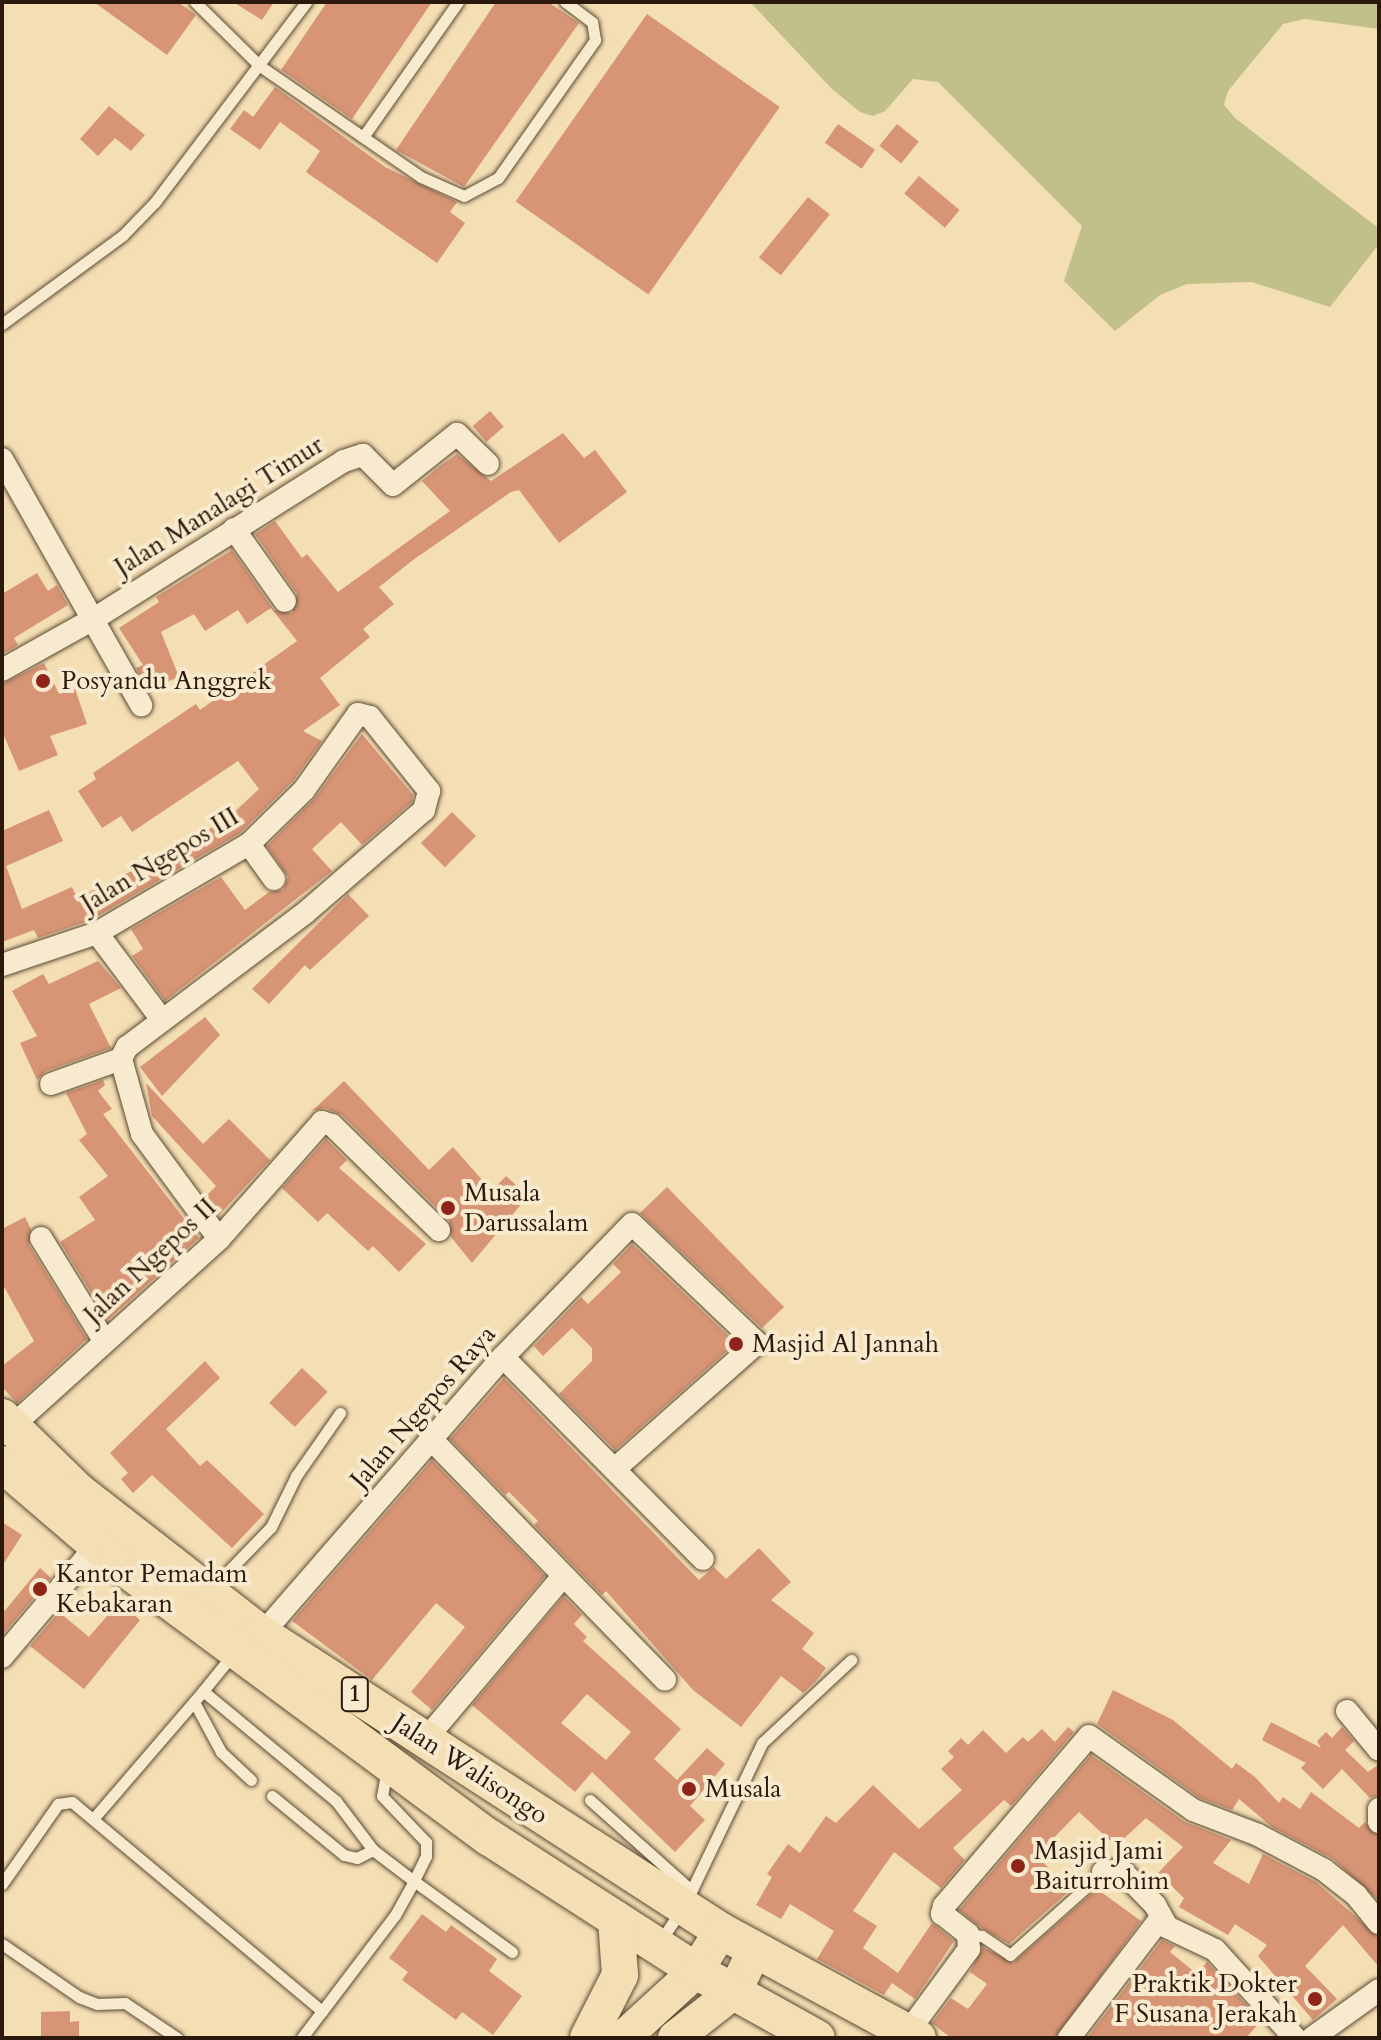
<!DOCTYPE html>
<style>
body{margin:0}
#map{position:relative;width:1381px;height:2040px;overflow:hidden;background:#f4deb3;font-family:Cardo,serif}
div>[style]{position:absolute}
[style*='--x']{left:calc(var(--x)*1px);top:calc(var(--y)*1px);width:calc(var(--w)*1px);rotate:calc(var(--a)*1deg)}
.green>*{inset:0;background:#c1c088}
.building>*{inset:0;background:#d79575;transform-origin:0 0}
.roads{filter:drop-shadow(0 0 2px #5c4a36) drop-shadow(0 0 2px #5c4a36)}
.service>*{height:11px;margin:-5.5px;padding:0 5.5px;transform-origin:5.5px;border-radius:5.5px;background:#f8eace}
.minor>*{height:22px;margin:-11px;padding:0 11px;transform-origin:11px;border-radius:11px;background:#f8eace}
.primary>*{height:34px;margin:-17px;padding:0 17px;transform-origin:17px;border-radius:17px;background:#f4deb3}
.trunk>*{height:36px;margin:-18px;padding:0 18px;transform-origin:18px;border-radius:18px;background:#f4deb3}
.dots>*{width:22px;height:22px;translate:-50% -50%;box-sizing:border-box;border:4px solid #f8eace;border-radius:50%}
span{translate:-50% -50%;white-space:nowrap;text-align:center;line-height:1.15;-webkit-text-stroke:8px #f8eace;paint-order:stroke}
.shield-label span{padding:2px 6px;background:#f8eace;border:2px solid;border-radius:6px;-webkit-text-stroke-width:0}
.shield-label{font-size:24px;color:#2a190c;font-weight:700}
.street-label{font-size:26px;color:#2a190c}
.poi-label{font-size:26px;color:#2a190c}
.left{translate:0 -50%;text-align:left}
.right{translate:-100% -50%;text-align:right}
.frame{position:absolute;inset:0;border:4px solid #2a190c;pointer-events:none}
</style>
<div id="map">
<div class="green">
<div style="clip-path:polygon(750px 2px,1379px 2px,1379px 29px,1305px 19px,1283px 24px,1228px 91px,1224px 105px,1235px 118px,1377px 227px,1379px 244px,1330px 307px,1252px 282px,1187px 284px,1160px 295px,1115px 331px,1064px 281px,1082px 226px,938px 82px,913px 79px,885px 111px,873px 116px,860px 112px,832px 89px)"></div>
</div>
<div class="building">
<div style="clip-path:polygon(94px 2px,178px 2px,196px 15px,167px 55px)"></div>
<div style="clip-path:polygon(233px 2px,274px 2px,262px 20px)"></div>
<div style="clip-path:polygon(327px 2px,432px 2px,352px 119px,281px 70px)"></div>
<div style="clip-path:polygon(496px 2px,548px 2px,579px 23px,464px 187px,396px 150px)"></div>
<div style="left:647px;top:14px;width:162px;height:229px;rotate:35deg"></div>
<div style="clip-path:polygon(275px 87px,385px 167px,457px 202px,450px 212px,465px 223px,437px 263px,306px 172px,320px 151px,280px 122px,260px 150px,230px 129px,244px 110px,253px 117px)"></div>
<div style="clip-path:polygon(109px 106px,145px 135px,131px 151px,115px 138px,98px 156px,80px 139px)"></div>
<div style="left:838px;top:124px;width:45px;height:23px;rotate:35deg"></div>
<div style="left:897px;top:124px;width:28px;height:28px;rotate:39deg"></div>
<div style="left:919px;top:176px;width:53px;height:23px;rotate:40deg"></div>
<div style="left:808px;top:197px;width:28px;height:78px;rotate:39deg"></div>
<div style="left:490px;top:411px;width:21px;height:23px;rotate:49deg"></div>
<div style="clip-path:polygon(563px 433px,584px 458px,595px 450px,627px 492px,559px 543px,519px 490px,511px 492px,413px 560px,379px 587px,394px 604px,363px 629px,370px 637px,320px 678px,340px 705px,303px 731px,322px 741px,293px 781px,240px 833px,91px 920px,38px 938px,34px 930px,2px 942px,2px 831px,49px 810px,63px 841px,6px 866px,22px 909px,72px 887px,77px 898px,152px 861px,227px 819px,259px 789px,238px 761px,132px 832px,121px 816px,102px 828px,78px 791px,96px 779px,93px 773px,196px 704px,200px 710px,297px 641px,271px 608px,247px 624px,238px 610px,205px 631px,194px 614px,161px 632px,179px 677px,148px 689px,136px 668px,143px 665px,119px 628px,159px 602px,156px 597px,232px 550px,274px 610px,292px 613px,297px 594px,255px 534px,275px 521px,302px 558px,307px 554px,338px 592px,450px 511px,422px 481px,440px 466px,457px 454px,491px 481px)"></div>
<div style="clip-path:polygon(37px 573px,48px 591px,57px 585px,68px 605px,14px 638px,18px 645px,4px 653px,2px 594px)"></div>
<div style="clip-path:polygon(44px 663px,59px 694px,75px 689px,87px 724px,50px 736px,58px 755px,19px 771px,2px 731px,2px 684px)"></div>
<div style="clip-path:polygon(362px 734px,413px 795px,412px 802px,362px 845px,341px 822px,312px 849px,332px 871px,165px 1001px,132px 956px,143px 949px,131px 929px,221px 877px,245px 910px,269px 892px,283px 890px,288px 877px,267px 846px,315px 798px)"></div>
<div style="left:452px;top:812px;width:34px;height:44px;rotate:45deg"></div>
<div style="clip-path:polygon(348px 894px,369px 916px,310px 970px,305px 965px,269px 1004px,252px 989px)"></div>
<div style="clip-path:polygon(98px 961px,121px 988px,89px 1004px,111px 1048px,46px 1071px,37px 1080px,20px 1043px,37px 1036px,12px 991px,43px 974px,49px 984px)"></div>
<div style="clip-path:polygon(205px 1017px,220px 1035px,162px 1096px,140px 1067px)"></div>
<div style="clip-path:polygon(103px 1080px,105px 1085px,98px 1091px,112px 1109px,103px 1114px,199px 1238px,108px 1320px,60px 1242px,95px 1220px,79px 1197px,108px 1176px,79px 1140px,87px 1134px,66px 1093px)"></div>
<div style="clip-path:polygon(344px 1081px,429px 1170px,453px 1147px,492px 1191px,506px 1176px,528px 1196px,472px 1263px,451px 1237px,449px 1220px,342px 1115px,325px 1108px,312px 1111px)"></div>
<div style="clip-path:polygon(146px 1083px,203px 1144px,229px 1119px,270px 1160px,219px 1215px,205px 1197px,216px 1186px,152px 1116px)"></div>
<div style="clip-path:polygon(326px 1139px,347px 1160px,339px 1168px,426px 1244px,399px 1272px,373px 1246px,368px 1251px,327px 1213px,318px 1222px,282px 1188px)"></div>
<div style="clip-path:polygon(667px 1187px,784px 1307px,762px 1328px,640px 1213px)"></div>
<div style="clip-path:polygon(25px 1217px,31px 1229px,29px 1245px,87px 1339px,17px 1403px,2px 1387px,2px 1366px,34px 1341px,2px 1283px,2px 1229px)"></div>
<div style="clip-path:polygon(632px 1244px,736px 1343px,615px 1450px,559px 1394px,592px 1361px,592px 1348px,572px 1328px,543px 1356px,534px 1346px,581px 1297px,588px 1304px,621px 1272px,613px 1264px)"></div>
<div style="clip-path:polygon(205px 1361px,220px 1378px,166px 1429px,200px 1466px,207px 1460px,264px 1514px,232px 1548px,152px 1475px,133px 1493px,121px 1479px,128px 1473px,110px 1453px)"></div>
<div style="left:302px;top:1368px;width:35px;height:48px;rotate:43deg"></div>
<div style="clip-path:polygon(504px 1378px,699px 1580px,714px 1567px,726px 1579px,759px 1548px,791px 1582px,771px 1600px,814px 1633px,802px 1649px,826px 1668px,816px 1681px,803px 1693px,781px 1676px,741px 1727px,693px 1690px,606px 1591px,602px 1595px,534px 1525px,538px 1521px,509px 1492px,505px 1495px,450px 1439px)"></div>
<div style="clip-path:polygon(432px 1460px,545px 1576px,432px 1710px,411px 1692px,465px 1627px,436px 1603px,372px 1680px,292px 1621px)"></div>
<div style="clip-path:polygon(2px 1522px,22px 1535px,2px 1566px)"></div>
<div style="clip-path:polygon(40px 1568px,51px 1578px,2px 1635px,2px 1614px)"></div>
<div style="clip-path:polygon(evenodd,564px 1596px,582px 1615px,574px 1624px,587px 1637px,583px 1641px,681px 1729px,654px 1759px,677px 1780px,707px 1748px,725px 1764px,690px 1806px,705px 1820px,675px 1852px,592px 1772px,575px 1792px,472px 1705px,564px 1596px,587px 1694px,631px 1732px,606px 1760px,561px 1723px,587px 1694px)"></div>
<div style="clip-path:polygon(119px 1602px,140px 1620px,84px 1689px,30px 1646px,59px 1612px,89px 1637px)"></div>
<div style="clip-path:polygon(1113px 1690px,1173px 1720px,1232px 1769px,1236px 1763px,1255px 1777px,1279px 1803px,1283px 1797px,1300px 1809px,1311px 1792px,1359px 1828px,1365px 1822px,1379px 1836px,1379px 1901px,1333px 1859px,1272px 1827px,1239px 1799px,1232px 1810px,1200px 1798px,1097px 1724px)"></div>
<div style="clip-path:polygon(1271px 1722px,1321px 1748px,1317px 1741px,1326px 1732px,1332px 1738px,1342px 1727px,1354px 1741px,1345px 1750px,1368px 1772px,1379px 1764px,1379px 1795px,1370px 1798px,1342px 1769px,1323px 1789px,1301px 1768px,1306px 1763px,1262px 1740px)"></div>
<div style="clip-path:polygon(1068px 1727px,1074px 1732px,1011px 1806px,1004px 1800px,953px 1848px,965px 1860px,941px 1888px,894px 1852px,853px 1911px,877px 1926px,863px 1948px,898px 1973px,932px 1923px,954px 1941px,915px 1999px,892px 1983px,884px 1995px,817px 1959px,834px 1931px,790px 1904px,781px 1919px,756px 1905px,772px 1877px,767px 1874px,788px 1844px,800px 1853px,826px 1816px,836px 1823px,873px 1785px,919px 1829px,962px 1790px,941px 1769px,954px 1757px,948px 1751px,961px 1738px,968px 1745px,983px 1730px,1006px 1753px,1023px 1737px,1028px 1742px,1042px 1729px,1055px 1742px)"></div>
<div style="clip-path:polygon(1091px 1755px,1185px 1822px,1231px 1840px,1213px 1863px,1249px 1884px,1263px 1854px,1316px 1882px,1379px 1937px,1379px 1967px,1343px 1925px,1305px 1966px,1337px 1999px,1313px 2020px,1258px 1956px,1267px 1945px,1235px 1924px,1228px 1935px,1179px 1907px,1184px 1898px,1158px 1873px,1183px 1847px,1146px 1818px,1116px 1846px,1079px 1812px,1037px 1855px,1069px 1891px,1009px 1944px,980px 1927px,959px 1910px)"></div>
<div style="clip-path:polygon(1097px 1889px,1141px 1921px,1055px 2038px,951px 2038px,932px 2023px,951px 1998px,968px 2009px,987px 1984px,970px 1972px,983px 1947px,1013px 1963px)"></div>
<div style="clip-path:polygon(422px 1914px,446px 1932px,451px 1925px,497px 1959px,489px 1971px,522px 1996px,493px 2035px,462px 2012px,456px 2020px,402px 1980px,408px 1972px,389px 1958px)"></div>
<div style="clip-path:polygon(1162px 1940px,1175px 1946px,1170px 1952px,1197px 1974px,1207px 1962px,1261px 2021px,1246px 2038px,1087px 2038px)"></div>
<div style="clip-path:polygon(70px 2011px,70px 2022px,79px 2021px,79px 2038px,41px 2038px,41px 2012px)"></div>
</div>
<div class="roads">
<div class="service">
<div style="--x:195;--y:2;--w:91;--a:44.6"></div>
<div style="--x:260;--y:66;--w:196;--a:34.6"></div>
<div style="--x:421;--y:177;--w:47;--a:23.8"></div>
<div style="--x:464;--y:196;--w:38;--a:-28"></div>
<div style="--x:498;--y:178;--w:169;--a:-54.9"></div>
<div style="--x:595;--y:40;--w:18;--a:-99"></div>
<div style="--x:592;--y:22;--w:34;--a:-143"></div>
<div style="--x:363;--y:137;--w:165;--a:-54.9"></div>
<div style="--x:2;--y:324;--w:150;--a:-36.3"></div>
<div style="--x:123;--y:235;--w:46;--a:-45.9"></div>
<div style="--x:155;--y:202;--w:251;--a:-52.9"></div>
<div style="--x:212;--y:1588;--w:85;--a:-46"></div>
<div style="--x:271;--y:1527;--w:57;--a:-63.9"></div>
<div style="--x:296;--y:1476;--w:77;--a:-55.1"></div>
<div style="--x:203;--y:1691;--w:48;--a:-51"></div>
<div style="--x:194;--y:1702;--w:57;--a:61.6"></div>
<div style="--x:221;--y:1752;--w:41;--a:43"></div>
<div style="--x:387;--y:1768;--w:28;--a:100"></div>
<div style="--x:382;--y:1796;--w:64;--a:46.3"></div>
<div style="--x:426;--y:1842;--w:14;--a:90"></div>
<div style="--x:426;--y:1856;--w:28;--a:116"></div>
<div style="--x:414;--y:1881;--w:121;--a:35.9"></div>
<div style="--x:272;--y:1796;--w:93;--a:39.3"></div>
<div style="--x:344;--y:1855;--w:13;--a:13"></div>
<div style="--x:357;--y:1858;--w:18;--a:-27"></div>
<div style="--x:590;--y:1800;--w:135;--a:41.7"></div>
<div style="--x:93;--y:1819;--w:169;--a:-49.3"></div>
<div style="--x:203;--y:1691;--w:173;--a:39.6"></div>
<div style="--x:336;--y:1801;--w:61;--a:52.9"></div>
<div style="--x:373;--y:1850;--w:51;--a:37.1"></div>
<div style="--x:414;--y:1881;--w:39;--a:119"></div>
<div style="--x:395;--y:1915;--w:121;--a:127.2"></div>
<div style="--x:2;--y:1884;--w:98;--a:-55"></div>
<div style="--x:58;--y:1804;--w:14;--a:-8"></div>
<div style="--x:72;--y:1802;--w:326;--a:39.9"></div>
<div style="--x:322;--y:2011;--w:34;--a:127"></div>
<div style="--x:968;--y:1934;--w:14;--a:8"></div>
<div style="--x:982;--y:1936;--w:34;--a:34"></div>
<div style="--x:1010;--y:1955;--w:125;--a:-41.7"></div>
<div style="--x:659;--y:1943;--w:45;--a:-56"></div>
<div style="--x:684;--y:1906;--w:181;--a:-64.4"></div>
<div style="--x:762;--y:1743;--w:122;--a:-43"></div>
<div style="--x:2;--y:1944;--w:93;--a:34.5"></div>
<div style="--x:79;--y:1997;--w:19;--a:21"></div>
<div style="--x:97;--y:2004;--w:28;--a:-2"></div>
<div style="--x:125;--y:2003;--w:63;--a:33.9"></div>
</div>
<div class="minor">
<div style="--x:2;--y:459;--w:283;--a:60.5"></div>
<div style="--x:234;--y:529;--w:88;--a:54.7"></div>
<div style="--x:2;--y:670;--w:109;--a:-29.2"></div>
<div style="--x:97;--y:617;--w:292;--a:-32.3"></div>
<div style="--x:344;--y:461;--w:20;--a:-18"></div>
<div style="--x:363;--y:455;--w:42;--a:45"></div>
<div style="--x:393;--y:485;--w:82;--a:-38.6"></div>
<div style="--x:457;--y:434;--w:43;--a:44.1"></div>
<div style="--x:249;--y:844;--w:43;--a:54.5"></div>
<div style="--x:97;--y:933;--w:109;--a:53.2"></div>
<div style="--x:2;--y:965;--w:100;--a:-18.6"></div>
<div style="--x:97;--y:933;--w:176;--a:-30.4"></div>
<div style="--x:249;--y:844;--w:77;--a:-44.5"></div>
<div style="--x:304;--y:790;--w:93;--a:-54.6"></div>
<div style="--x:358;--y:714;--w:12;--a:14"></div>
<div style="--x:370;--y:717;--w:95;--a:51.4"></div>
<div style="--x:429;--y:791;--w:20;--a:105"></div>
<div style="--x:424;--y:810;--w:157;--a:139.1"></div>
<div style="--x:305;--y:913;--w:223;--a:143"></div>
<div style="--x:127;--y:1047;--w:13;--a:117"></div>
<div style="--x:121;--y:1059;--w:78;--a:74.4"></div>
<div style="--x:142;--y:1134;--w:130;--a:53.7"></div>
<div style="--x:51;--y:1084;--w:74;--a:-19.7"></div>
<div style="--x:41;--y:1238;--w:122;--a:58.4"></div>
<div style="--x:503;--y:1357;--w:284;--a:45.3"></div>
<div style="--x:10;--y:1428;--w:282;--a:-42.1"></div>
<div style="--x:219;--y:1239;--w:156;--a:-48.6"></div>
<div style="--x:322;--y:1122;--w:10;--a:17"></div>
<div style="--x:332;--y:1125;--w:150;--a:44.5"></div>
<div style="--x:430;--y:1438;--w:337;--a:45.8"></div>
<div style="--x:262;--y:1634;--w:367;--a:-49"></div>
<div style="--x:503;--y:1357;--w:185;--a:-45.9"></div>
<div style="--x:632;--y:1224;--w:173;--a:43.6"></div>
<div style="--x:757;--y:1343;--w:187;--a:138.5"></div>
<div style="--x:2;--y:1657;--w:145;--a:-49.7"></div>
<div style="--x:1347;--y:1711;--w:50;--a:50.6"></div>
<div style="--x:425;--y:1740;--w:214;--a:-49.9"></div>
<div style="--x:1379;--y:1809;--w:13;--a:90"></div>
<div style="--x:1103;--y:1872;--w:18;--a:-6"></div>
<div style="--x:1121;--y:1870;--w:49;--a:45.8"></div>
<div style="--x:1155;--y:1905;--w:25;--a:61"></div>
<div style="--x:1167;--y:1927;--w:53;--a:25.6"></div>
<div style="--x:1215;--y:1950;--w:119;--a:47.7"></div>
<div style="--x:908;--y:2032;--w:103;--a:-53.7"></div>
<div style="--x:969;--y:1949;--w:15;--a:-94"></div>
<div style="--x:968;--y:1934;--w:33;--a:-142"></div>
<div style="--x:942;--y:1914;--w:8;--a:-76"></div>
<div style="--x:944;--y:1906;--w:223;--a:-49.5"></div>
<div style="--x:1089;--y:1736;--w:128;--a:35.4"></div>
<div style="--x:1193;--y:1810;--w:70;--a:21"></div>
<div style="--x:1258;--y:1835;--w:75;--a:27.9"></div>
<div style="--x:1324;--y:1870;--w:41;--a:38"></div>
<div style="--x:1356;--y:1895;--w:36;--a:51"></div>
<div style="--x:1069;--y:2038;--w:150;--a:-52.6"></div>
<div style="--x:1312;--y:2038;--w:82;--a:-35.6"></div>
</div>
<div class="primary">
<div style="--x:623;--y:2038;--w:99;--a:-42.5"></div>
<div style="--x:696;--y:1971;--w:47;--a:-58"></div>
<div style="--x:675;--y:2038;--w:76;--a:-38.1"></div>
<div style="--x:735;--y:1991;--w:44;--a:-64.6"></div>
</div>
<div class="trunk">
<div style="--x:2;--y:1417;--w:106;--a:44.2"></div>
<div style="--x:78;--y:1491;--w:233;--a:37.9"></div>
<div style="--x:262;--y:1634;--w:547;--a:32.91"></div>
<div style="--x:721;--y:1931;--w:224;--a:28.5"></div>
<div style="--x:2;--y:1464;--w:149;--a:40.6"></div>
<div style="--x:115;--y:1561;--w:466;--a:36.5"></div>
<div style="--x:490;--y:1838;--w:245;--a:32.8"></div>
<div style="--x:696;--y:1971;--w:138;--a:29"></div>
<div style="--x:588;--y:2038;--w:71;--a:-63.1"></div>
<div style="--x:620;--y:1975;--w:56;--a:-94.1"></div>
</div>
</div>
<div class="dots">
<div style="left:43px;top:681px;background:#8f2418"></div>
<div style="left:448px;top:1208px;background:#8f2418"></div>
<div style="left:736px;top:1344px;background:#8f2418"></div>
<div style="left:40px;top:1589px;background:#8f2418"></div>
<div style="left:689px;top:1789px;background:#8f2418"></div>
<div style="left:1018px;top:1866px;background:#8f2418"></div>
<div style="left:1315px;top:1999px;background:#8f2418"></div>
</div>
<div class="shield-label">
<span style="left:355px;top:1694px">1</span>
</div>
<div class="street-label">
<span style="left:219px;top:506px;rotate:-32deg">Jalan Manalagi Timur</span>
<span style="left:160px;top:860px;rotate:-31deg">Jalan Ngepos III</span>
<span style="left:150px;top:1261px;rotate:-43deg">Jalan Ngepos II</span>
<span style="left:423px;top:1407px;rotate:-49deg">Jalan Ngepos Raya</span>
<span style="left:470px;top:1769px;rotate:33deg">Jalan Walisongo</span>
</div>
<div class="poi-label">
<span class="left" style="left:61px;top:681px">Posyandu Anggrek</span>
<span class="left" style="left:464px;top:1208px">Musala<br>Darussalam</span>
<span class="left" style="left:752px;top:1344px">Masjid Al Jannah</span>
<span class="left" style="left:56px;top:1589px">Kantor Pemadam<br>Kebakaran</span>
<span class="left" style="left:705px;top:1789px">Musala</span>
<span class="left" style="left:1034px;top:1866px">Masjid Jami<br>Baiturrohim</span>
<span class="right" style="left:1297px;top:1999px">Praktik Dokter<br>F Susana Jerakah</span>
</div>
<div class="frame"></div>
</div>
